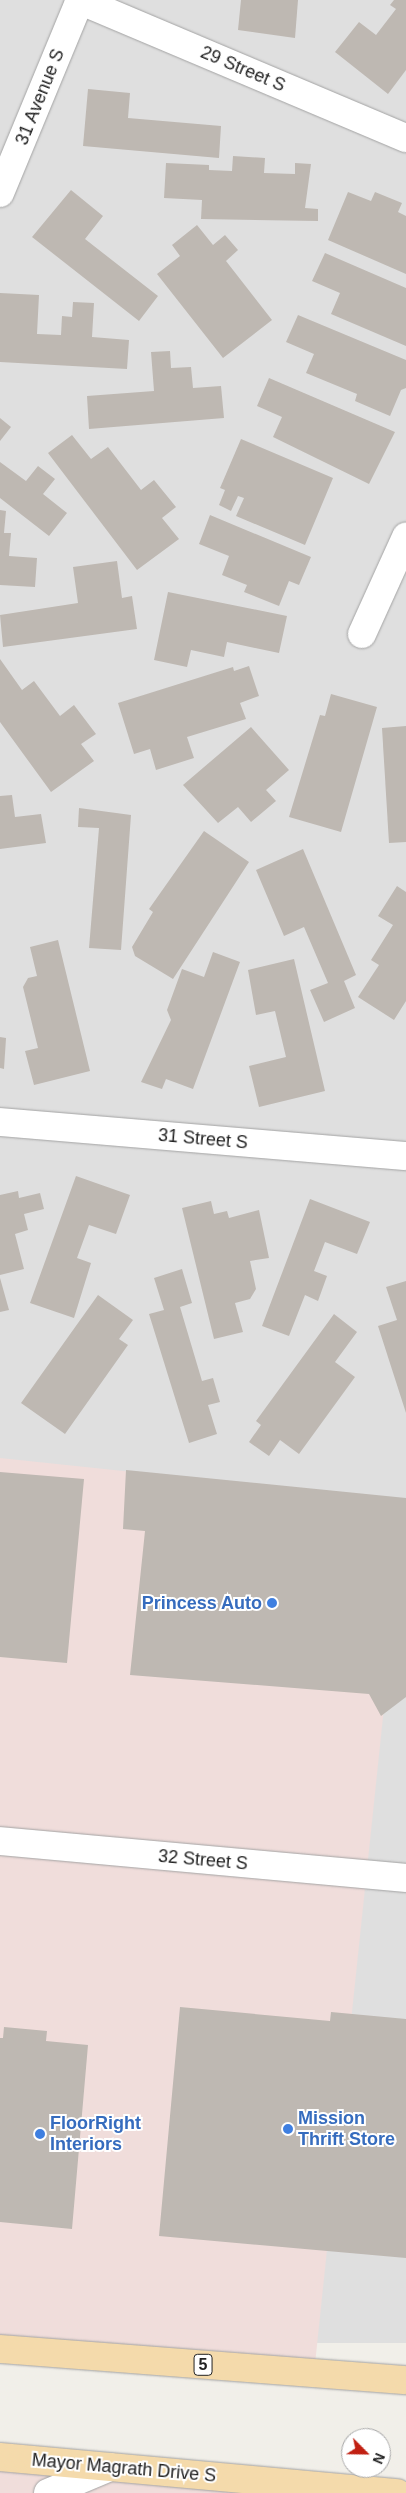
<!DOCTYPE html>
<style>
body{margin:0}
#map{position:relative;width:406px;height:2493px;overflow:hidden;background:#f1efe9;font-family:Helvetica,sans-serif}
div>[style]{position:absolute}
[style*='--x']{left:calc(var(--x)*1px);top:calc(var(--y)*1px);width:calc(var(--w)*1px);rotate:calc(var(--a)*1deg)}
.residential>*{inset:0;background:#dfdfdf;transform-origin:0 0}
.commercial>*{inset:0;background:#f0dddb;transform-origin:0 0}
.building>*{inset:0;background:#beb8b2}
.roads{filter:drop-shadow(0 0 1px #a3a3a3) drop-shadow(0 0 1px #a3a3a3)}
.minor>*{height:28px;margin:-14px;padding:0 14px;transform-origin:14px;border-radius:14px;background:#fff}
.major>*{height:28px;margin:-14px;padding:0 14px;transform-origin:14px;border-radius:14px;background:#f4daab}
.dots>*{width:14px;height:14px;translate:-50% -50%;box-sizing:border-box;border:2px solid #fff;border-radius:50%}
span{translate:-50% -50%;white-space:nowrap;text-align:center;line-height:1.15;-webkit-text-stroke:4px #fff;paint-order:stroke}
.shield-label span{padding:1px 4px;background:#fff;border:1px solid;border-radius:4px;-webkit-text-stroke-width:0}
.shield-label{font-size:16px;color:#222;font-weight:700}
.street-label{font-size:18px;color:#222}
.shop-label{font-size:18px;color:#366cbe;font-weight:700}
.right{translate:-100% -50%;text-align:right}
.left{translate:0 -50%;text-align:left}
.north{position:absolute;left:341px;top:2428px;width:50px;height:50px;box-sizing:border-box;background:#fff;border:1px solid #a7a7a7;border-radius:50%;rotate:113deg;font-size:14px;font-weight:700;line-height:20px;text-align:center;color:#222}
.north::after{content:'';display:block;margin:auto;width:18px;height:22px;background:#c12012;clip-path:polygon(50% 0,100% 100%,50% 72%,0 100%)}
</style>
<div id="map">
<div class="residential">
<div style="left:0;top:0;width:406px;height:2343px"></div>
</div>
<div class="commercial">
<div style="left:0;top:1458px;width:408px;height:885px;rotate:6deg"></div>
<div style="clip-path:polygon(0 2457px,357px 2493px,0 2493px)"></div>
</div>
<div class="building">
<div style="clip-path:polygon(241px 0,298px 0,295px 38px,238px 30px)"></div>
<div style="clip-path:polygon(394px 0,406px 0,406px 70px,388px 94px,335px 52px,359px 22px,376px 35px,396px 9px,390px 5px)"></div>
<div style="clip-path:polygon(88px 89px,130px 93px,128px 118px,221px 126px,219px 158px,83px 146px)"></div>
<div style="clip-path:polygon(233px 156px,265px 158px,264px 173px,295px 174px,295px 163px,311px 164px,305px 208px,318px 209px,318px 221px,201px 219px,202px 200px,164px 198px,166px 163px,209px 165px,209px 170px,232px 171px)"></div>
<div style="clip-path:polygon(71px 190px,103px 216px,85px 239px,158px 296px,139px 321px,32px 237px)"></div>
<div style="clip-path:polygon(348px 192px,371px 201px,375px 192px,402px 203px,398px 212px,406px 216px,406px 274px,328px 240px)"></div>
<div style="clip-path:polygon(197px 225px,213px 245px,225px 235px,238px 250px,226px 261px,272px 320px,223px 358px,157px 274px,180px 256px,172px 245px)"></div>
<div style="clip-path:polygon(325px 253px,406px 288px,406px 346px,331px 314px,340px 293px,312px 281px)"></div>
<div style="clip-path:polygon(0 293px,39px 295px,37px 334px,61px 335px,62px 316px,72px 317px,73px 302px,94px 303px,92px 337px,129px 340px,127px 369px,0 362px)"></div>
<div style="clip-path:polygon(298px 315px,406px 360px,406px 388px,401px 390px,390px 416px,355px 401px,357px 394px,306px 373px,314px 354px,286px 342px)"></div>
<div style="clip-path:polygon(170px 351px,171px 368px,191px 367px,193px 388px,221px 386px,224px 418px,89px 429px,87px 396px,154px 391px,151px 352px)"></div>
<div style="clip-path:polygon(269px 378px,395px 432px,369px 484px,273px 437px,282px 417px,257px 406px)"></div>
<div style="clip-path:polygon(0 418px,11px 427px,0 441px)"></div>
<div style="clip-path:polygon(72px 435px,91px 459px,108px 447px,141px 490px,154px 480px,176px 507px,162px 518px,179px 539px,137px 570px,48px 453px)"></div>
<div style="clip-path:polygon(241px 439px,333px 478px,305px 545px,236px 516px,244px 498px,238px 496px,231px 511px,219px 505px,225px 490px,220px 488px)"></div>
<div style="clip-path:polygon(0 462px,26px 481px,38px 466px,55px 479px,43px 494px,67px 513px,49px 536px,0 498px)"></div>
<div style="clip-path:polygon(0 510px,6px 511px,4px 533px,11px 533px,9px 556px,37px 558px,35px 587px,0 585px)"></div>
<div style="clip-path:polygon(210px 515px,311px 557px,299px 585px,289px 581px,279px 606px,244px 592px,247px 585px,222px 575px,229px 556px,199px 544px)"></div>
<div style="clip-path:polygon(117px 561px,122px 598px,132px 596px,137px 629px,3px 647px,0 615px,78px 603px,73px 567px)"></div>
<div style="clip-path:polygon(168px 592px,287px 616px,279px 653px,227px 642px,224px 657px,191px 650px,187px 667px,154px 660px)"></div>
<div style="clip-path:polygon(0 659px,22px 690px,34px 681px,60px 716px,74px 705px,96px 734px,81px 744px,94px 761px,51px 792px,0 722px)"></div>
<div style="clip-path:polygon(249px 666px,259px 696px,240px 703px,246px 719px,187px 737px,194px 758px,156px 770px,150px 749px,134px 754px,118px 703px,233px 667px,234px 671px)"></div>
<div style="clip-path:polygon(331px 694px,377px 707px,341px 832px,289px 817px,320px 715px,325px 716px)"></div>
<div style="clip-path:polygon(406px 726px,406px 842px,389px 843px,382px 728px)"></div>
<div style="clip-path:polygon(251px 727px,289px 770px,266px 790px,276px 801px,251px 822px,238px 807px,218px 823px,183px 785px)"></div>
<div style="clip-path:polygon(12px 795px,15px 817px,41px 814px,46px 843px,0 849px,0 796px)"></div>
<div style="clip-path:polygon(79px 808px,131px 815px,121px 950px,89px 948px,99px 828px,78px 827px)"></div>
<div style="clip-path:polygon(204px 831px,249px 862px,173px 979px,135px 956px,132px 947px,153px 912px,149px 909px)"></div>
<div style="clip-path:polygon(303px 849px,356px 975px,344px 981px,355px 1008px,324px 1022px,310px 990px,328px 983px,304px 927px,284px 936px,256px 870px)"></div>
<div style="clip-path:polygon(397px 886px,406px 892px,406px 1001px,394px 1020px,358px 997px,379px 965px,371px 960px,393px 925px,378px 916px)"></div>
<div style="clip-path:polygon(58px 940px,90px 1071px,34px 1085px,25px 1051px,38px 1048px,23px 987px,28px 978px,37px 976px,30px 947px)"></div>
<div style="clip-path:polygon(213px 952px,240px 962px,193px 1089px,166px 1079px,162px 1089px,141px 1082px,171px 1020px,167px 1010px,182px 969px,204px 977px)"></div>
<div style="clip-path:polygon(294px 959px,325px 1091px,259px 1107px,249px 1066px,286px 1057px,275px 1011px,256px 1015px,248px 970px)"></div>
<div style="clip-path:polygon(0 1037px,6px 1038px,4px 1069px,0 1068px)"></div>
<div style="clip-path:polygon(76px 1176px,130px 1195px,116px 1234px,89px 1225px,77px 1258px,91px 1263px,74px 1318px,30px 1303px)"></div>
<div style="clip-path:polygon(18px 1191px,19px 1198px,40px 1193px,44px 1209px,24px 1214px,28px 1230px,15px 1234px,24px 1269px,0 1275px,0 1195px)"></div>
<div style="clip-path:polygon(310px 1199px,370px 1222px,357px 1254px,325px 1242px,314px 1271px,327px 1276px,318px 1301px,305px 1295px,289px 1336px,262px 1326px)"></div>
<div style="clip-path:polygon(211px 1201px,214px 1214px,227px 1211px,229px 1218px,259px 1210px,269px 1258px,250px 1261px,256px 1289px,250px 1299px,235px 1303px,243px 1332px,214px 1339px,182px 1208px)"></div>
<div style="clip-path:polygon(182px 1269px,192px 1303px,180px 1307px,202px 1381px,213px 1378px,220px 1402px,208px 1405px,217px 1434px,189px 1443px,149px 1314px,164px 1310px,154px 1278px)"></div>
<div style="clip-path:polygon(0 1278px,9px 1310px,0 1312px)"></div>
<div style="clip-path:polygon(406px 1281px,406px 1413px,378px 1326px,397px 1320px,386px 1287px)"></div>
<div style="clip-path:polygon(98px 1295px,133px 1320px,119px 1339px,128px 1345px,65px 1434px,21px 1403px)"></div>
<div style="clip-path:polygon(334px 1314px,357px 1332px,335px 1362px,355px 1377px,299px 1454px,280px 1440px,269px 1456px,249px 1442px,261px 1425px,256px 1421px)"></div>
<div style="clip-path:polygon(126px 1470px,406px 1498px,406px 1697px,381px 1716px,369px 1694px,130px 1675px,145px 1531px,123px 1529px)"></div>
<div style="clip-path:polygon(0 1472px,84px 1479px,67px 1663px,0 1657px)"></div>
<div style="clip-path:polygon(180px 2007px,330px 2021px,331px 2012px,406px 2019px,406px 2258px,159px 2236px)"></div>
<div style="clip-path:polygon(4px 2027px,47px 2031px,46px 2041px,88px 2045px,72px 2229px,0 2222px,0 2038px,3px 2038px)"></div>
</div>
<div class="roads">
<div class="minor">
<div style="--x:79;--y:0;--w:355;--a:22.9"></div>
<div style="--x:0;--y:193;--w:209;--a:-67.5"></div>
<div style="--x:362;--y:634;--w:107;--a:-65.6"></div>
<div style="--x:0;--y:1122;--w:407;--a:4.8"></div>
<div style="--x:0;--y:1841;--w:408;--a:5.2"></div>
<div style="--x:48;--y:2493;--w:67;--a:-22.8"></div>
</div>
<div class="major">
<div style="--x:0;--y:2349;--w:407;--a:4.4"></div>
<div style="--x:0;--y:2457;--w:399;--a:5.2"></div>
</div>
</div>
<div class="dots">
<div style="left:272px;top:1603px;background:#3f7fe0"></div>
<div style="left:288px;top:2129px;background:#3f7fe0"></div>
<div style="left:40px;top:2134px;background:#3f7fe0"></div>
</div>
<div class="shield-label">
<span style="left:203px;top:2365px">5</span>
</div>
<div class="street-label">
<span style="left:243px;top:69px;rotate:23deg">29 Street S</span>
<span style="left:40px;top:97px;rotate:-68deg">31 Avenue S</span>
<span style="left:203px;top:1139px;rotate:5deg">31 Street S</span>
<span style="left:203px;top:1860px;rotate:5deg">32 Street S</span>
<span style="left:124px;top:2468px;rotate:5deg">Mayor Magrath Drive S</span>
</div>
<div class="shop-label">
<span class="right" style="left:262px;top:1603px">Princess Auto</span>
<span class="left" style="left:298px;top:2129px">Mission<br>Thrift Store</span>
<span class="left" style="left:50px;top:2134px">FloorRight<br>Interiors</span>
</div>
<div class="north">N</div>
</div>
